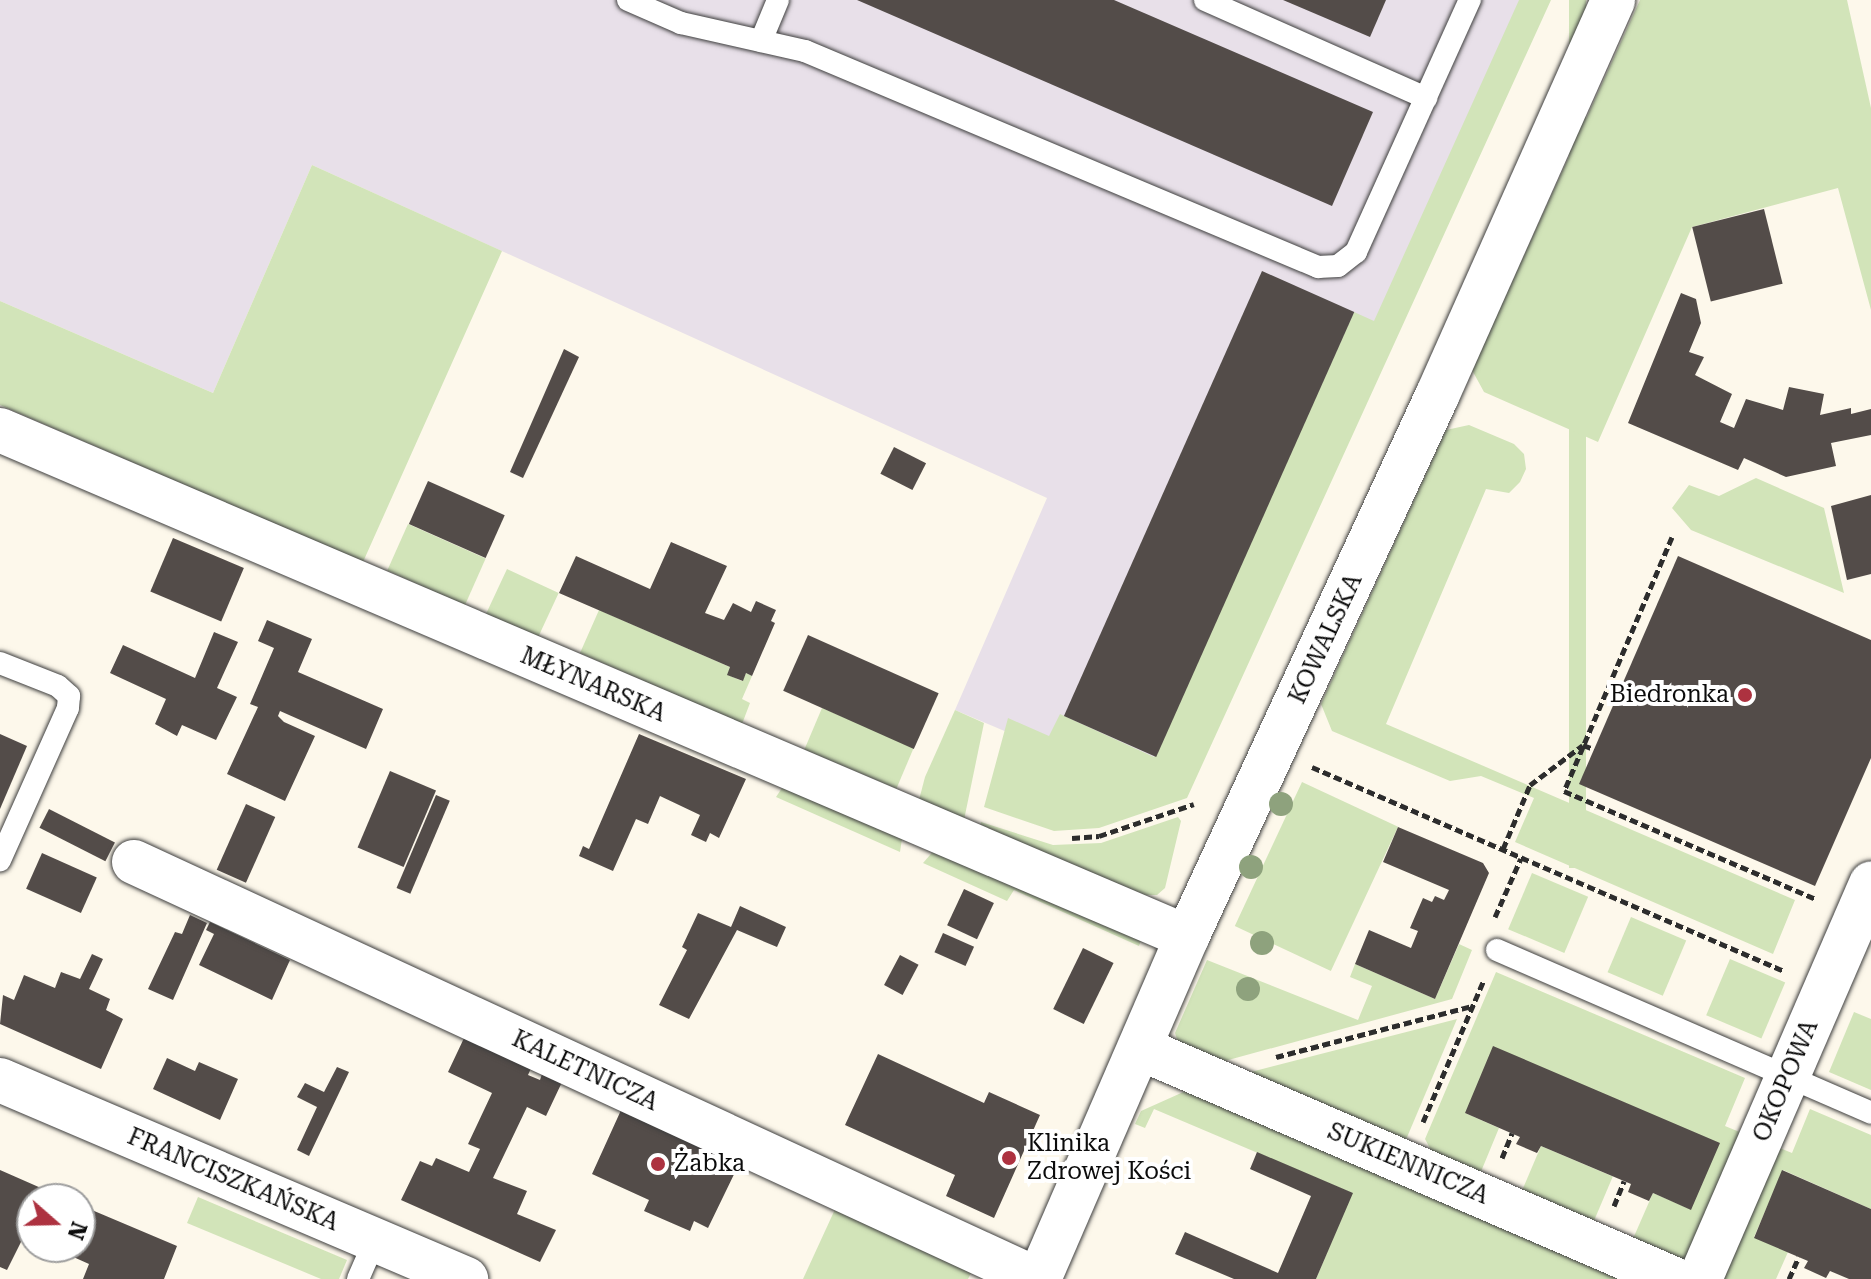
<!DOCTYPE html>
<meta charset="utf-8">
<style>
body{margin:0}
#map{position:relative;width:1871px;height:1279px;overflow:hidden;background:#fdf8eb;font-family:"Roboto Serif",serif}
div>[style]{position:absolute}
[style*='--x']{left:calc(var(--x)*1px);top:calc(var(--y)*1px);width:calc(var(--w)*1px);rotate:calc(var(--a)*1deg)}
.industrial>*{inset:0;background:#e8e0e9}
.green>*{inset:0;background:#d2e4b9;transform-origin:0 0}
.building>*{inset:0;background:#534c49;transform-origin:0 0}
.path>*{height:5px;margin-top:-2.5px;transform-origin:0;background:repeating-linear-gradient(90deg,#2d2d2d 0 8px,transparent 0 12px)}
.roads{filter:drop-shadow(0 0 2px #3e3e3e) drop-shadow(0 0 2px #3e3e3e)}
.service>*{height:22px;margin:-11px;padding:0 11px;transform-origin:11px;border-radius:11px;background:#fff}
.minor>*{height:44px;margin:-22px;padding:0 22px;transform-origin:22px;border-radius:22px;background:#fff}
.tertiary>*{height:44px;margin:-22px;padding:0 22px;transform-origin:22px;border-radius:22px;background:#fff}
.trees>*{width:24px;height:24px;margin:-12px;border-radius:50%;background:#8ea27d}
.dots>*{width:22px;height:22px;translate:-50% -50%;box-sizing:border-box;border:4px solid #fff;border-radius:50%}
span{translate:-50% -50%;white-space:nowrap;text-align:center;line-height:1.15;-webkit-text-stroke:8px #fff;paint-order:stroke}
.street-label{font-size:24px;color:#0b0b0b}
.poi-label{font-size:24px;color:#0b0b0b}
.right{translate:-100% -50%;text-align:right}
.left{translate:0 -50%;text-align:left}
.north{position:absolute;left:16px;top:1183px;width:80px;height:80px;box-sizing:border-box;background:#fff;border:2px solid #9d9d9d;border-radius:50%;rotate:110deg;font-size:22px;font-weight:700;line-height:32px;text-align:center;color:#0b0b0b}
.north::after{content:'';display:block;margin:auto;width:28px;height:36px;background:#ad3240;clip-path:polygon(50% 0,100% 100%,50% 72%,0 100%)}
</style>
<div id="map">
<div class="industrial">
<div style="clip-path:polygon(0 0,1532px 0,1160px 797px,955px 710px,1047px 498px,312px 165px,213px 393px,0 301px)"></div>
</div>
<div class="green">
<div style="clip-path:polygon(1519px 0,1551px 0,1187px 798px,1099px 828px,1054px 831px,984px 807px,1008px 718px,1049px 736px,1060px 714px,1154px 757px,1354px 312px,1374px 321px)"></div>
<div style="left:1569px;top:0;width:17px;height:868px"></div>
<div style="clip-path:polygon(1640px 0,1847px 0,1871px 108px,1871px 310px,1838px 188px,1692px 227px,1598px 442px,1484px 392px,1472px 370px)"></div>
<div style="clip-path:polygon(312px 165px,502px 251px,363px 562px,0 405px,0 301px,213px 393px)"></div>
<div style="clip-path:polygon(1469px 425px,1514px 444px,1524px 454px,1526px 469px,1520px 482px,1509px 493px,1486px 489px,1386px 724px,1795px 900px,1773px 954px,1515px 842px,1534px 798px,1481px 776px,1450px 781px,1332px 731px,1321px 704px,1446px 430px)"></div>
<div style="clip-path:polygon(1756px 478px,1824px 508px,1844px 593px,1691px 530px,1672px 508px,1689px 485px,1719px 496px)"></div>
<div style="left:408px;top:524px;width:85px;height:51px;rotate:24deg"></div>
<div style="left:507px;top:569px;width:57px;height:50px;rotate:25deg"></div>
<div style="clip-path:polygon(599px 610px,730px 667px,728px 675px,742px 681px,746px 673px,752px 676px,742px 699px,750px 703px,742px 724px,580px 653px)"></div>
<div style="left:822px;top:708px;width:100px;height:45px;rotate:23deg"></div>
<div style="clip-path:polygon(955px 710px,984px 723px,964px 820px,919px 800px,925px 777px)"></div>
<div style="clip-path:polygon(786px 782px,903px 832px,900px 852px,776px 797px)"></div>
<div style="left:1302px;top:782px;width:106px;height:159px;rotate:25deg"></div>
<div style="clip-path:polygon(1178px 817px,1181px 821px,1165px 888px,1157px 895px,1145px 895px,980px 827px,981px 822px,1053px 845px,1101px 843px)"></div>
<div style="clip-path:polygon(937px 847px,1141px 940px,1139px 946px,1014px 890px,1007px 901px,923px 863px)"></div>
<div style="left:1532px;top:873px;width:61px;height:61px;rotate:23deg"></div>
<div style="left:1631px;top:917px;width:60px;height:60px;rotate:23deg"></div>
<div style="clip-path:polygon(1459px 944px,1472px 950px,1452px 999px,1221px 1062px,1179px 1045px,1175px 1033px,1207px 960px,1358px 1020px,1372px 986px,1350px 977px,1355px 964px,1435px 999px)"></div>
<div style="left:1730px;top:959px;width:60px;height:61px;rotate:23deg"></div>
<div style="clip-path:polygon(1496px 972px,1745px 1078px,1725px 1126px,1742px 1133px,1685px 1264px,1632px 1241px,1653px 1193px,1690px 1209px,1719px 1143px,1465px 1113px,1499px 1128px,1480px 1174px,1433px 1154px,1425px 1139px)"></div>
<div style="clip-path:polygon(1854px 1012px,1871px 1019px,1871px 1090px,1829px 1072px)"></div>
<div style="clip-path:polygon(1457px 1019px,1405px 1142px,1243px 1074px)"></div>
<div style="clip-path:polygon(1199px 1085px,1642px 1279px,1316px 1279px,1352px 1193px,1154px 1109px,1145px 1128px,1135px 1124px,1141px 1111px)"></div>
<div style="clip-path:polygon(1810px 1109px,1871px 1135px,1871px 1209px,1783px 1170px,1754px 1237px,1788px 1252px,1776px 1279px,1719px 1279px,1775px 1146px,1792px 1153px)"></div>
<div style="left:1541px;top:1146px;width:78px;height:50px;rotate:23deg"></div>
<div style="clip-path:polygon(198px 1197px,347px 1260px,339px 1279px,321px 1279px,187px 1223px)"></div>
<div style="clip-path:polygon(837px 1205px,973px 1269px,968px 1279px,803px 1279px)"></div>
</div>
<div class="building">
<div style="clip-path:polygon(857px 0,1114px 0,1373px 112px,1332px 206px)"></div>
<div style="clip-path:polygon(1283px 0,1386px 0,1370px 37px)"></div>
<div style="left:1764px;top:209px;width:77px;height:74px;rotate:76deg"></div>
<div style="left:1262px;top:271px;width:101px;height:487px;rotate:24deg"></div>
<div style="clip-path:polygon(1681px 293px,1696px 299px,1701px 323px,1689px 352px,1704px 357px,1695px 375px,1732px 394px,1720px 422px,1734px 428px,1746px 399px,1783px 410px,1789px 387px,1824px 394px,1820px 415px,1851px 408px,1851px 414px,1871px 409px,1871px 435px,1831px 443px,1836px 466px,1786px 477px,1744px 458px,1738px 470px,1628px 423px)"></div>
<div style="clip-path:polygon(564px 349px,579px 357px,523px 478px,510px 472px)"></div>
<div style="left:894px;top:447px;width:36px;height:30px;rotate:27deg"></div>
<div style="left:428px;top:481px;width:84px;height:47px;rotate:24deg"></div>
<div style="clip-path:polygon(1871px 495px,1871px 574px,1847px 580px,1831px 506px)"></div>
<div style="left:173px;top:538px;width:77px;height:58px;rotate:23deg"></div>
<div style="clip-path:polygon(671px 542px,727px 566px,705px 613px,724px 620px,733px 603px,751px 612px,756px 601px,776px 610px,771px 621px,775px 623px,752px 676px,746px 673px,743px 681px,727px 675px,730px 667px,559px 593px,576px 556px,650px 589px)"></div>
<div style="clip-path:polygon(1678px 556px,1871px 640px,1871px 758px,1815px 886px,1579px 784px)"></div>
<div style="clip-path:polygon(267px 620px,312px 639px,298px 672px,383px 709px,366px 749px,280px 711px,278px 716px,284px 722px,315px 736px,285px 801px,227px 774px,258px 707px,250px 704px,274px 648px,258px 641px)"></div>
<div style="clip-path:polygon(214px 632px,238px 642px,217px 688px,237px 697px,216px 740px,182px 725px,177px 736px,155px 724px,166px 699px,110px 673px,123px 645px,195px 678px)"></div>
<div style="left:808px;top:635px;width:143px;height:61px;rotate:24deg"></div>
<div style="clip-path:polygon(0 734px,27px 746px,0 809px)"></div>
<div style="clip-path:polygon(639px 734px,746px 779px,719px 838px,710px 833px,706px 842px,691px 835px,700px 815px,660px 796px,648px 824px,636px 819px,613px 871px,579px 856px,583px 846px,589px 849px)"></div>
<div style="left:390px;top:771px;width:50px;height:83px;rotate:23deg"></div>
<div style="left:436px;top:795px;width:15px;height:101px;rotate:23deg"></div>
<div style="left:246px;top:804px;width:32px;height:72px;rotate:24deg"></div>
<div style="left:49px;top:809px;width:74px;height:21px;rotate:27deg"></div>
<div style="clip-path:polygon(1398px 827px,1483px 863px,1489px 873px,1435px 999px,1355px 964px,1369px 930px,1411px 948px,1418px 931px,1410px 928px,1423px 898px,1432px 902px,1435px 896px,1444px 900px,1449px 890px,1383px 862px)"></div>
<div style="left:42px;top:853px;width:60px;height:39px;rotate:24deg"></div>
<div style="left:964px;top:889px;width:33px;height:40px;rotate:25deg"></div>
<div style="clip-path:polygon(740px 906px,786px 927px,777px 947px,737px 930px,689px 1019px,659px 1005px,687px 950px,682px 947px,698px 913px,731px 927px)"></div>
<div style="clip-path:polygon(190px 915px,207px 923px,173px 1000px,148px 989px,175px 932px,182px 934px)"></div>
<div style="clip-path:polygon(210px 922px,290px 960px,272px 1000px,199px 965px,214px 934px,206px 930px)"></div>
<div style="left:943px;top:933px;width:34px;height:21px;rotate:24deg"></div>
<div style="left:1083px;top:948px;width:34px;height:68px;rotate:26deg"></div>
<div style="clip-path:polygon(92px 954px,103px 959px,89px 989px,110px 999px,106px 1010px,123px 1019px,101px 1069px,0 1024px,3px 995px,14px 1000px,24px 975px,55px 988px,61px 972px,80px 979px)"></div>
<div style="left:900px;top:955px;width:21px;height:34px;rotate:28deg"></div>
<div style="clip-path:polygon(465px 1036px,532px 1066px,528px 1075px,540px 1080px,543px 1071px,563px 1080px,546px 1116px,527px 1107px,493px 1178px,527px 1191px,517px 1214px,556px 1230px,540px 1262px,401px 1200px,420px 1161px,432px 1166px,436px 1158px,469px 1172px,480px 1149px,468px 1144px,492px 1093px,448px 1072px)"></div>
<div style="clip-path:polygon(1493px 1046px,1720px 1143px,1691px 1210px,1653px 1193px,1649px 1201px,1628px 1192px,1631px 1184px,1541px 1146px,1537px 1153px,1516px 1144px,1520px 1137px,1465px 1113px)"></div>
<div style="clip-path:polygon(878px 1054px,984px 1103px,989px 1092px,1040px 1115px,994px 1218px,946px 1196px,955px 1175px,845px 1125px)"></div>
<div style="clip-path:polygon(167px 1058px,195px 1071px,199px 1062px,238px 1079px,220px 1120px,153px 1089px)"></div>
<div style="clip-path:polygon(337px 1067px,349px 1072px,309px 1156px,297px 1150px,317px 1107px,297px 1097px,305px 1083px,324px 1092px)"></div>
<div style="clip-path:polygon(622px 1108px,740px 1162px,708px 1228px,694px 1221px,690px 1231px,644px 1211px,649px 1200px,592px 1174px)"></div>
<div style="clip-path:polygon(1257px 1152px,1353px 1193px,1316px 1279px,1234px 1279px,1175px 1254px,1185px 1232px,1278px 1273px,1311px 1196px,1250px 1169px)"></div>
<div style="clip-path:polygon(0 1170px,66px 1199px,32px 1199px,32px 1239px,24px 1236px,7px 1270px,0 1267px)"></div>
<div style="clip-path:polygon(1782px 1170px,1871px 1209px,1871px 1279px,1849px 1279px,1830px 1271px,1826px 1278px,1804px 1268px,1808px 1261px,1754px 1238px)"></div>
<div style="clip-path:polygon(80px 1205px,177px 1246px,164px 1279px,83px 1279px,89px 1264px,51px 1247px,80px 1247px)"></div>
</div>
<div class="path">
<div style="--x:1672;--y:537;--w:276;--a:113"></div>
<div style="--x:1564;--y:791;--w:274;--a:23.2"></div>
<div style="--x:1312;--y:767;--w:514;--a:23.37"></div>
<div style="--x:1072;--y:838;--w:27;--a:-4"></div>
<div style="--x:1099;--y:836;--w:100;--a:-18.6"></div>
<div style="--x:1503;--y:849;--w:69;--a:-67.1"></div>
<div style="--x:1530;--y:785;--w:66;--a:-37"></div>
<div style="--x:1583;--y:745;--w:12;--a:20"></div>
<div style="--x:1495;--y:917;--w:64;--a:-66.2"></div>
<div style="--x:1276;--y:1057;--w:203;--a:-14.6"></div>
<div style="--x:1423;--y:1122;--w:155;--a:-66.8"></div>
<div style="--x:1502;--y:1158;--w:27;--a:-68"></div>
<div style="--x:1614;--y:1206;--w:27;--a:-68"></div>
<div style="--x:1789;--y:1279;--w:24;--a:-66"></div>
</div>
<div class="roads">
<div class="service">
<div style="--x:628;--y:0;--w:58;--a:23.5"></div>
<div style="--x:681;--y:23;--w:127;--a:12.7"></div>
<div style="--x:805;--y:51;--w:557;--a:22.83"></div>
<div style="--x:1318;--y:267;--w:20;--a:-3"></div>
<div style="--x:1338;--y:266;--w:23;--a:-38"></div>
<div style="--x:1356;--y:252;--w:277;--a:-65.7"></div>
<div style="--x:1205;--y:0;--w:242;--a:23.9"></div>
<div style="--x:761;--y:41;--w:44;--a:-67.5"></div>
<div style="--x:0;--y:663;--w:62;--a:21.6"></div>
<div style="--x:58;--y:686;--w:15;--a:42"></div>
<div style="--x:69;--y:696;--w:12;--a:95"></div>
<div style="--x:68;--y:708;--w:167;--a:114.1"></div>
<div style="--x:1497;--y:950;--w:408;--a:23.5"></div>
<div style="--x:358;--y:1279;--w:43;--a:-66.4"></div>
</div>
<div class="minor">
<div style="--x:0;--y:430;--w:1291;--a:23.13"></div>
<div style="--x:134;--y:862;--w:994;--a:24.81"></div>
<div style="--x:1142;--y:1049;--w:580;--a:23.38"></div>
<div style="--x:1039;--y:1279;--w:373;--a:-66.6"></div>
<div style="--x:1187;--y:937;--w:596;--a:-65.2"></div>
<div style="--x:1437;--y:396;--w:433;--a:-66"></div>
<div style="--x:1700;--y:1279;--w:431;--a:-66.6"></div>
</div>
<div class="tertiary">
<div style="--x:0;--y:1080;--w:507;--a:23.12"></div>
</div>
</div>
<div class="trees">
<div style="left:1281px;top:804px"></div>
<div style="left:1251px;top:867px"></div>
<div style="left:1262px;top:943px"></div>
<div style="left:1248px;top:989px"></div>
</div>
<div class="dots">
<div style="left:1745px;top:695px;background:#ad3240"></div>
<div style="left:1009px;top:1158px;background:#ad3240"></div>
<div style="left:658px;top:1164px;background:#ad3240"></div>
</div>
<div class="street-label">
<span style="left:1326px;top:639px;rotate:-65deg">KOWALSKA</span>
<span style="left:593px;top:685px;rotate:23deg">MŁYNARSKA</span>
<span style="left:585px;top:1071px;rotate:25deg">KALETNICZA</span>
<span style="left:1786px;top:1081px;rotate:-67deg">OKOPOWA</span>
<span style="left:1408px;top:1164px;rotate:23deg">SUKIENNICZA</span>
<span style="left:233px;top:1180px;rotate:23deg">FRANCISZKAŃSKA</span>
</div>
<div class="poi-label">
<span class="right" style="left:1729px;top:695px">Biedronka</span>
<span class="left" style="left:1027px;top:1158px">Klinika<br>Zdrowej Kości</span>
<span class="left" style="left:674px;top:1164px">Żabka</span>
</div>
<div class="north">N</div>
</div>
